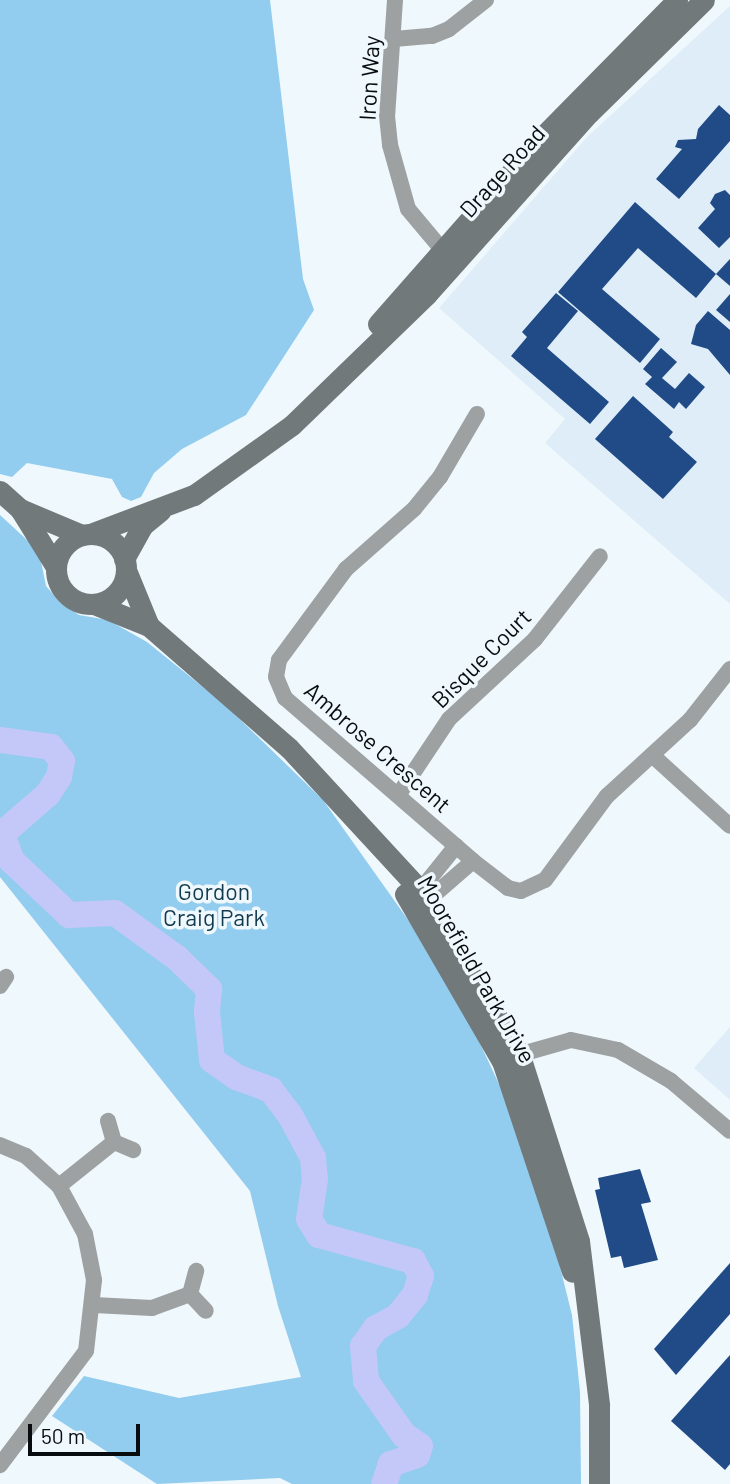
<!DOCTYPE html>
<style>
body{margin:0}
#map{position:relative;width:730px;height:1484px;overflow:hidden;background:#eff8fd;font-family:Barlow,sans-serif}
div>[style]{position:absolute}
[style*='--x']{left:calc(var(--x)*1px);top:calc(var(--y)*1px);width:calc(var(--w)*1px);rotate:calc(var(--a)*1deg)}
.built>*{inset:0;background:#deedf7}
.green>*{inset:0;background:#92ccee}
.river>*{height:26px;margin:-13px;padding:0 13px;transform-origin:13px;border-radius:13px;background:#c4c8f8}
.building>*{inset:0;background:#214b87}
.street>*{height:16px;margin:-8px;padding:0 8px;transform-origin:8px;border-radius:8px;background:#9da1a2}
.secondary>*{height:21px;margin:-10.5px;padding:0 10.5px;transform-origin:10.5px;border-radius:10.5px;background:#72797a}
.secondary>.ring{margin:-10.5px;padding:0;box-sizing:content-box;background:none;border:21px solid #72797a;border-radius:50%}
span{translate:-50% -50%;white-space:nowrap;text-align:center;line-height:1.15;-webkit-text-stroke:7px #eff8fd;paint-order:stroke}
.street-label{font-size:23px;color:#090c0e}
.park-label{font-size:23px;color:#123a4e}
.scale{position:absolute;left:28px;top:1424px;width:112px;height:32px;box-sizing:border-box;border:4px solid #090c0e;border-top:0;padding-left:9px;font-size:21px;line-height:24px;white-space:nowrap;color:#090c0e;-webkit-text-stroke:5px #eff8fd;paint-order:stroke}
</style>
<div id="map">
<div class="built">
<div style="clip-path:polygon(730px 6px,730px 604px,545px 443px,565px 419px,439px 308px,587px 137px)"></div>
<div style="clip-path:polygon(730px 1027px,730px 1100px,694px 1068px)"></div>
</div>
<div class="green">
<div style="clip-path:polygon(0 0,270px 0,303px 279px,314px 310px,246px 415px,182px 449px,154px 473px,141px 497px,131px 501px,122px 497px,112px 479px,27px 463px,12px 477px,0 474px)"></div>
<div style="clip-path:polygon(0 515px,39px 551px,46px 586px,60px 602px,79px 615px,108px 620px,147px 642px,224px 704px,323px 800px,450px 979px,532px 1155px,572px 1315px,580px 1392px,581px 1484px,292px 1484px,280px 1478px,157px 1484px,52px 1416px,84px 1376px,179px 1398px,301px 1377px,278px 1306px,250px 1191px,0 877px)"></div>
</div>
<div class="river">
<div style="--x:0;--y:740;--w:51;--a:7.8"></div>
<div style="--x:51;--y:747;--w:18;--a:52"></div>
<div style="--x:62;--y:761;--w:16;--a:101"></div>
<div style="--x:59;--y:777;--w:20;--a:123"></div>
<div style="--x:48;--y:794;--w:61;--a:139"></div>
<div style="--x:2;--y:834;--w:29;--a:70"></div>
<div style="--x:12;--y:861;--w:79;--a:43.5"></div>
<div style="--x:69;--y:915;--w:46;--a:-2.5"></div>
<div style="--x:115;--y:913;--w:77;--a:36"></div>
<div style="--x:177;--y:958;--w:45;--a:44.1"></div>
<div style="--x:209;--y:989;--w:23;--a:95"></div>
<div style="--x:207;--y:1012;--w:48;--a:84.1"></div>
<div style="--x:212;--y:1060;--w:29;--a:35"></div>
<div style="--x:236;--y:1077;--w:37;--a:20"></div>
<div style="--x:271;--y:1090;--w:31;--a:53"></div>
<div style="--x:290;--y:1115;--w:49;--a:61.9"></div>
<div style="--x:313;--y:1158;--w:21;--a:85"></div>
<div style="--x:315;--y:1179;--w:40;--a:98.5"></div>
<div style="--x:309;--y:1219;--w:19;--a:58"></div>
<div style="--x:319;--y:1235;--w:98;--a:15.5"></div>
<div style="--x:413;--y:1261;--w:17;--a:62"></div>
<div style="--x:421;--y:1276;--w:20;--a:108"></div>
<div style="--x:415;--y:1295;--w:27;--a:129"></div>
<div style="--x:398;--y:1316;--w:25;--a:151"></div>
<div style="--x:376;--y:1328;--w:22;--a:126"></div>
<div style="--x:363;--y:1346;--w:35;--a:85"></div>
<div style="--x:366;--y:1381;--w:66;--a:54.9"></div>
<div style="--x:404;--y:1435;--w:19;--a:35"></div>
<div style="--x:420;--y:1446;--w:9;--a:108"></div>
<div style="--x:417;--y:1455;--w:28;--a:161"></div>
<div style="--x:391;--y:1464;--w:21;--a:109"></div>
</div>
<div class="building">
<div style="clip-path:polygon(719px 105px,730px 115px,730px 141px,679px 199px,656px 179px,682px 149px,675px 147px,678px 140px,696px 139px,698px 129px)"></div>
<div style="clip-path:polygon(725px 190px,730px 195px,730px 237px,719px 248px,698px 228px,715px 209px,710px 203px,715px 194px)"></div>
<div style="clip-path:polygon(635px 202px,716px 274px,696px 298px,638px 248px,602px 289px,660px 339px,640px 363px,558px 292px)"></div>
<div style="clip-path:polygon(730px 259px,730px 286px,716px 274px)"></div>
<div style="clip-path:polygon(556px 293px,578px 311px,547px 348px,609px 402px,590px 424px,511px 356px,527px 337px,522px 332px)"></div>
<div style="clip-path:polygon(730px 294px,730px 322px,716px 310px)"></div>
<div style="clip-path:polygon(708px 311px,730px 330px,730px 375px,708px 349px,691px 344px,696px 325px)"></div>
<div style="clip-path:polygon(661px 348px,677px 362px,662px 378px,675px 389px,689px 373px,705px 387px,686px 409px,679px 402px,674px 409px,645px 384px,652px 377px,643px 369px)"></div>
<div style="clip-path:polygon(633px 396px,673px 432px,669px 437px,697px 462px,663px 499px,595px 439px)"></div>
<div style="clip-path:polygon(640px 1169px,651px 1202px,641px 1204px,658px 1260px,624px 1268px,621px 1256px,611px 1258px,595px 1190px,600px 1189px,598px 1178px)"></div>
<div style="clip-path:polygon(730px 1263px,730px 1314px,676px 1375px,654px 1349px)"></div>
<div style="clip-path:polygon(730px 1355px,730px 1464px,725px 1470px,671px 1421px)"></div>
</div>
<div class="street">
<div style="--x:395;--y:0;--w:116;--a:93.9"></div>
<div style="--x:387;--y:116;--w:29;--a:84"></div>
<div style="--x:390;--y:145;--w:66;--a:74.3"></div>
<div style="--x:408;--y:209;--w:65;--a:50"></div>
<div style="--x:394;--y:39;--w:38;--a:-5"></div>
<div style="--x:432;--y:36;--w:18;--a:-22"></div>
<div style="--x:449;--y:29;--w:47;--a:-38.1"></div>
<div style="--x:477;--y:414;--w:73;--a:120.4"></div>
<div style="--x:440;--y:477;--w:41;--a:129.1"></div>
<div style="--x:414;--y:509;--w:91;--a:138.6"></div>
<div style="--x:346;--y:569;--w:113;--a:126.4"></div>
<div style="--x:279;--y:660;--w:17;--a:100"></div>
<div style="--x:276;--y:677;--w:23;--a:67"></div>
<div style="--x:285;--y:698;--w:249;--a:40.9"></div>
<div style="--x:473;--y:861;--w:44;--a:37.6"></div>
<div style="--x:508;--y:888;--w:13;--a:13"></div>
<div style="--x:521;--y:891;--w:26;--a:-25"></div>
<div style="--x:545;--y:880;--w:104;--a:-53.6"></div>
<div style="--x:607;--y:796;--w:113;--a:-42.5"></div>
<div style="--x:690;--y:720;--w:65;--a:-51.9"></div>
<div style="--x:652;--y:755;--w:105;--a:42.3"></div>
<div style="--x:399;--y:794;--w:90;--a:-56.3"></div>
<div style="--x:449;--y:719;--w:117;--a:-42.9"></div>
<div style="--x:535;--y:639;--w:105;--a:-51.9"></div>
<div style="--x:414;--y:898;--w:67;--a:-51.1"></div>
<div style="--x:417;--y:903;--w:10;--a:-11"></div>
<div style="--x:427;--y:901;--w:61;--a:-41"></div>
<div style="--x:0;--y:986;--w:11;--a:-56"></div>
<div style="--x:511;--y:1057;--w:62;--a:-15.8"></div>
<div style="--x:571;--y:1040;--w:48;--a:12"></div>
<div style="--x:618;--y:1050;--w:61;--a:30.3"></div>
<div style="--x:671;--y:1081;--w:77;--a:40.3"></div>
<div style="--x:114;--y:1142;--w:21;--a:23"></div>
<div style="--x:0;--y:1145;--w:28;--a:23"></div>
<div style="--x:26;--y:1156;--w:45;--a:42.3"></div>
<div style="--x:59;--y:1186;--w:55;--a:61.6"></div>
<div style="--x:85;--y:1234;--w:47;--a:78.9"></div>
<div style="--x:94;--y:1280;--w:71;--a:96.4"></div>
<div style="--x:86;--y:1351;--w:143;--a:127"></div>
<div style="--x:59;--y:1186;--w:70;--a:-38.7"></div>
<div style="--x:114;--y:1142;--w:22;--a:-106"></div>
<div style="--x:190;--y:1294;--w:23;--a:47"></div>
<div style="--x:94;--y:1305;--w:58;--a:3"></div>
<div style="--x:152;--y:1308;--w:40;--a:-20.2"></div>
<div style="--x:190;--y:1294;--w:24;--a:-75"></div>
</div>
<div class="secondary">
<div style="--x:378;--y:324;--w:250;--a:-48.7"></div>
<div style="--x:543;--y:136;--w:191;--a:-45.4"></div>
<div style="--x:0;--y:491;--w:27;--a:42"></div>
<div style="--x:20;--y:509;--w:68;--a:58.2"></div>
<div style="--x:20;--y:509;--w:67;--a:22.8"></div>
<div style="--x:90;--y:534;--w:111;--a:-20.6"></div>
<div style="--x:194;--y:495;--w:120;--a:-35.5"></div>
<div style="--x:292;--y:425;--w:188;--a:-44.1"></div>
<div style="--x:427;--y:294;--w:243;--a:-48.2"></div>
<div style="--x:589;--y:113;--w:161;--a:-44.5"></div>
<div class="ring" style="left:56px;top:534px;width:49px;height:49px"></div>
<div style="--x:124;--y:559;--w:39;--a:-61"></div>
<div style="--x:143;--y:525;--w:22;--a:-39"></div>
<div style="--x:126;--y:570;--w:61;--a:67.7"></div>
<div style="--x:149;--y:626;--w:186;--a:41.1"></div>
<div style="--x:289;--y:748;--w:190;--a:47.3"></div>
<div style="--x:418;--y:888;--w:193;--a:58.5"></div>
<div style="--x:519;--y:1053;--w:197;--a:72.3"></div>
<div style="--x:579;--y:1241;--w:165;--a:83"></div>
<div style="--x:599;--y:1405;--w:79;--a:90"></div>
<div style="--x:94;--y:604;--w:59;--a:21.8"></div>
<div style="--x:405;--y:894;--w:193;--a:59.9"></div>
<div style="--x:502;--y:1061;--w:222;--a:71.6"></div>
</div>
<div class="street-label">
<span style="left:369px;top:78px;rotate:-87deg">Iron Way</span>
<span style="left:502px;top:171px;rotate:-48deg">Drage Road</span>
<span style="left:481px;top:658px;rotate:-45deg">Bisque Court</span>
<span style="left:378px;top:747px;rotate:41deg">Ambrose Crescent</span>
<span style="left:477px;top:969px;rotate:60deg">Moorefield Park Drive</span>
</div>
<div class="park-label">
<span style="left:214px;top:904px">Gordon<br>Craig Park</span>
</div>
<div class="scale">50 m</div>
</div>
